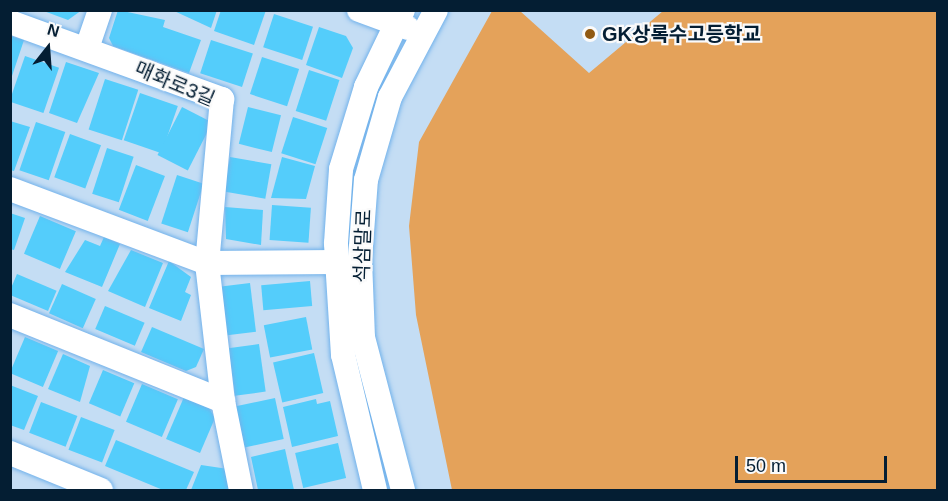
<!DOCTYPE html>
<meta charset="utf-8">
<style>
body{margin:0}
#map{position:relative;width:948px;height:501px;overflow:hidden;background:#c4ddf4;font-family:Helvetica,"Noto Sans KR",sans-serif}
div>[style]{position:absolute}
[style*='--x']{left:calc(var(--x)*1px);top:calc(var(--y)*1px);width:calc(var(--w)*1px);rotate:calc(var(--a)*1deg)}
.green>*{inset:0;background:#e4a25a}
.building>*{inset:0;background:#54cdfb;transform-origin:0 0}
.roads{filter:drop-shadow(0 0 2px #72b2eb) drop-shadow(0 0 2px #72b2eb)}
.minor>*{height:24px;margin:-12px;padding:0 12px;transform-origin:12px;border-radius:12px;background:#fff}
.dots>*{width:16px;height:16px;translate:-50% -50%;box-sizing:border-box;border:3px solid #fafafa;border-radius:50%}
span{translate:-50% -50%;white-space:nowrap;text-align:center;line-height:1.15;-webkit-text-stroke:4.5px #fafafa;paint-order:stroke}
.poi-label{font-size:20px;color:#041e33;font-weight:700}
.left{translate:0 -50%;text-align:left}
.street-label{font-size:20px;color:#041e33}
.frame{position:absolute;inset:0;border:12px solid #041e33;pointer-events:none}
.north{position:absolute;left:18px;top:18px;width:60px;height:60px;-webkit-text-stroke:4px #fafafa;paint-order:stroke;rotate:17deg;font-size:16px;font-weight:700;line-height:24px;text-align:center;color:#041e33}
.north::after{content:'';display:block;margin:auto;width:21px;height:27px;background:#041e33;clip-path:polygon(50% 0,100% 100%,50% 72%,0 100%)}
.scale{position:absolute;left:735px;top:456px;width:152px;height:27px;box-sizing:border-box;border:3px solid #041e33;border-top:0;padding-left:8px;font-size:18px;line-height:21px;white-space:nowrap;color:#041e33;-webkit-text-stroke:4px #fafafa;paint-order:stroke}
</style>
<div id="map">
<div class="green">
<div style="clip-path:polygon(492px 11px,520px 11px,589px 73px,663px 11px,937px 11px,937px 490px,452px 490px,416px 315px,409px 226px,419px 142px)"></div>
</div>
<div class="building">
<div style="clip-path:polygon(41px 10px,82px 10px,68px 20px)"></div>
<div style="clip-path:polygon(118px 10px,165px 20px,163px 27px,201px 40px,189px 73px,113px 46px,109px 38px)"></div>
<div style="clip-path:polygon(172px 10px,217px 10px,211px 28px)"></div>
<div style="clip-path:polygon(221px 10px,266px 10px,254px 45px,214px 31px)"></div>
<div style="left:274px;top:14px;width:41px;height:35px;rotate:18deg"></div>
<div style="clip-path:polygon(319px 27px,346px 36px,353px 48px,342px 78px,306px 65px)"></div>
<div style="clip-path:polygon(10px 36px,24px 40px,11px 79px,10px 79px)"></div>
<div style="left:211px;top:40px;width:44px;height:35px;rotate:18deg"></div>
<div style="left:25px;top:56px;width:36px;height:48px;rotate:19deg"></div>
<div style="left:262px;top:57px;width:39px;height:39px;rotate:18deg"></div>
<div style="clip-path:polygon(66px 62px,99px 73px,77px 123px,49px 113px)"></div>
<div style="left:309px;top:70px;width:32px;height:43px;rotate:18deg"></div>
<div style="left:105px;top:79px;width:35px;height:53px;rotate:18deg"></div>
<div style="left:140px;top:93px;width:40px;height:50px;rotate:19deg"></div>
<div style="left:182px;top:107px;width:34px;height:54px;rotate:27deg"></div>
<div style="left:248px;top:107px;width:34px;height:38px;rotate:14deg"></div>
<div style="left:293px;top:117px;width:36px;height:38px;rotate:18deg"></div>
<div style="clip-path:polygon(10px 121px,30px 127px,14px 171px,10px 170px)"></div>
<div style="left:36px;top:122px;width:31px;height:51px;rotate:19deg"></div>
<div style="left:70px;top:134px;width:33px;height:46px;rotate:20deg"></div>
<div style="left:107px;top:148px;width:28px;height:48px;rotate:18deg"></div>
<div style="left:230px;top:157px;width:42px;height:35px;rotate:10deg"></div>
<div style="clip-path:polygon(282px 157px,315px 166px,306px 199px,271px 198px)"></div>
<div style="left:136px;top:165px;width:31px;height:48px;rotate:21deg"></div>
<div style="left:177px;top:175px;width:28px;height:51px;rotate:18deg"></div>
<div style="left:272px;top:205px;width:39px;height:35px;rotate:4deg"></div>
<div style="clip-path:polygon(225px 207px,263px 210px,261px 245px,226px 239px)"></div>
<div style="clip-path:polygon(10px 213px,25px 218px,14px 250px,10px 249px)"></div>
<div style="left:40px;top:216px;width:39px;height:41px;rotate:23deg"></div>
<div style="clip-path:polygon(104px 237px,120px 244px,102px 287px,65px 272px,85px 240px,100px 246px)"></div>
<div style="clip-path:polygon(131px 250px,163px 263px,145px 307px,108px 291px)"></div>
<div style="clip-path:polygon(169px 261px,191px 277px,185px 292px,191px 295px,181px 321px,149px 308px)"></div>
<div style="left:17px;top:274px;width:43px;height:22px;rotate:23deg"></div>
<div style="left:310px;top:281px;width:25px;height:49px;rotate:85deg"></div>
<div style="left:250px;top:283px;width:49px;height:29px;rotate:83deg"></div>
<div style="left:62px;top:284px;width:37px;height:32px;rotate:24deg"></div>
<div style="left:105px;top:306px;width:43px;height:25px;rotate:23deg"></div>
<div style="left:306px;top:317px;width:33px;height:43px;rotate:79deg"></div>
<div style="clip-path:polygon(152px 327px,204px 349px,196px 367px,186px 371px,141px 352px)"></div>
<div style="left:25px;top:337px;width:36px;height:39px;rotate:23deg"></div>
<div style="left:259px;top:344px;width:48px;height:31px;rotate:82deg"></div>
<div style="left:314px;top:353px;width:41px;height:42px;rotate:77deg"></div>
<div style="clip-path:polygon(63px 354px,90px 366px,80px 402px,48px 389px)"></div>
<div style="left:103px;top:370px;width:34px;height:36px;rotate:23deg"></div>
<div style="left:142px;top:384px;width:39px;height:41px;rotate:23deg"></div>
<div style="clip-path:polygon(10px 385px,38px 396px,24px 430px,10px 425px)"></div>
<div style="clip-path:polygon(184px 397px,209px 408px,215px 418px,200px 453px,166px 439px)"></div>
<div style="left:275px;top:398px;width:42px;height:40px;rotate:78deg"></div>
<div style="clip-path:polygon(316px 399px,317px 404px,330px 401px,338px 436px,292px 447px,283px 407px)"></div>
<div style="left:41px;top:402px;width:39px;height:33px;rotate:21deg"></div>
<div style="left:81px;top:417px;width:36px;height:35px;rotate:21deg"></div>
<div style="clip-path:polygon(116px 440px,194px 472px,186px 490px,163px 490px,105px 466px)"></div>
<div style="left:338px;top:443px;width:36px;height:44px;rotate:77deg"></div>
<div style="clip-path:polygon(285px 449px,294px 490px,258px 490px,251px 457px)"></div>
<div style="clip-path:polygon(201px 465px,228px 469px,233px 490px,191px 490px)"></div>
</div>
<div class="roads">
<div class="minor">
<div style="--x:359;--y:10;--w:52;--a:20.2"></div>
<div style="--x:10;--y:22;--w:226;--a:20"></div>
<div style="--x:222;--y:99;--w:165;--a:95.2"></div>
<div style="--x:207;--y:263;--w:139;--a:83.4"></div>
<div style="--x:223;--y:401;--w:91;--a:78.6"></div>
<div style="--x:87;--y:48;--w:40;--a:-71.1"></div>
<div style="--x:10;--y:189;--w:210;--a:20.6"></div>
<div style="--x:207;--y:263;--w:129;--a:-0.4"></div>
<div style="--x:10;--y:315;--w:230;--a:22"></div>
<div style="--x:10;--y:453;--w:98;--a:22.1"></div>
<div style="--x:375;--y:490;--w:139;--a:-103.3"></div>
<div style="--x:343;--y:355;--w:112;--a:-93.6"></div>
<div style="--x:336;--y:243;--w:74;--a:-86.1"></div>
<div style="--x:341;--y:169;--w:86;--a:-73"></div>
<div style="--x:366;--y:87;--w:85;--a:-64.3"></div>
<div style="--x:403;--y:490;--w:157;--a:-104.7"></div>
<div style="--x:363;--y:338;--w:79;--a:-92.2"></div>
<div style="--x:360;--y:259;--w:79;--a:-85.7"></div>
<div style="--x:366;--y:180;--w:86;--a:-73.9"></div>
<div style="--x:390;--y:97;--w:98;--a:-62.1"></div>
</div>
</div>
<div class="dots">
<div style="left:590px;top:34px;background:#915a12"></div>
</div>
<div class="poi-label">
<span class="left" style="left:602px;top:34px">GK상록수고등학교</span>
</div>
<div class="street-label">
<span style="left:175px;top:84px;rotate:23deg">매화로3길</span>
<span style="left:363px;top:246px;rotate:-88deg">석삼말로</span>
</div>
<div class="frame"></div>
<div class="north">N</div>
<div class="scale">50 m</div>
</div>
